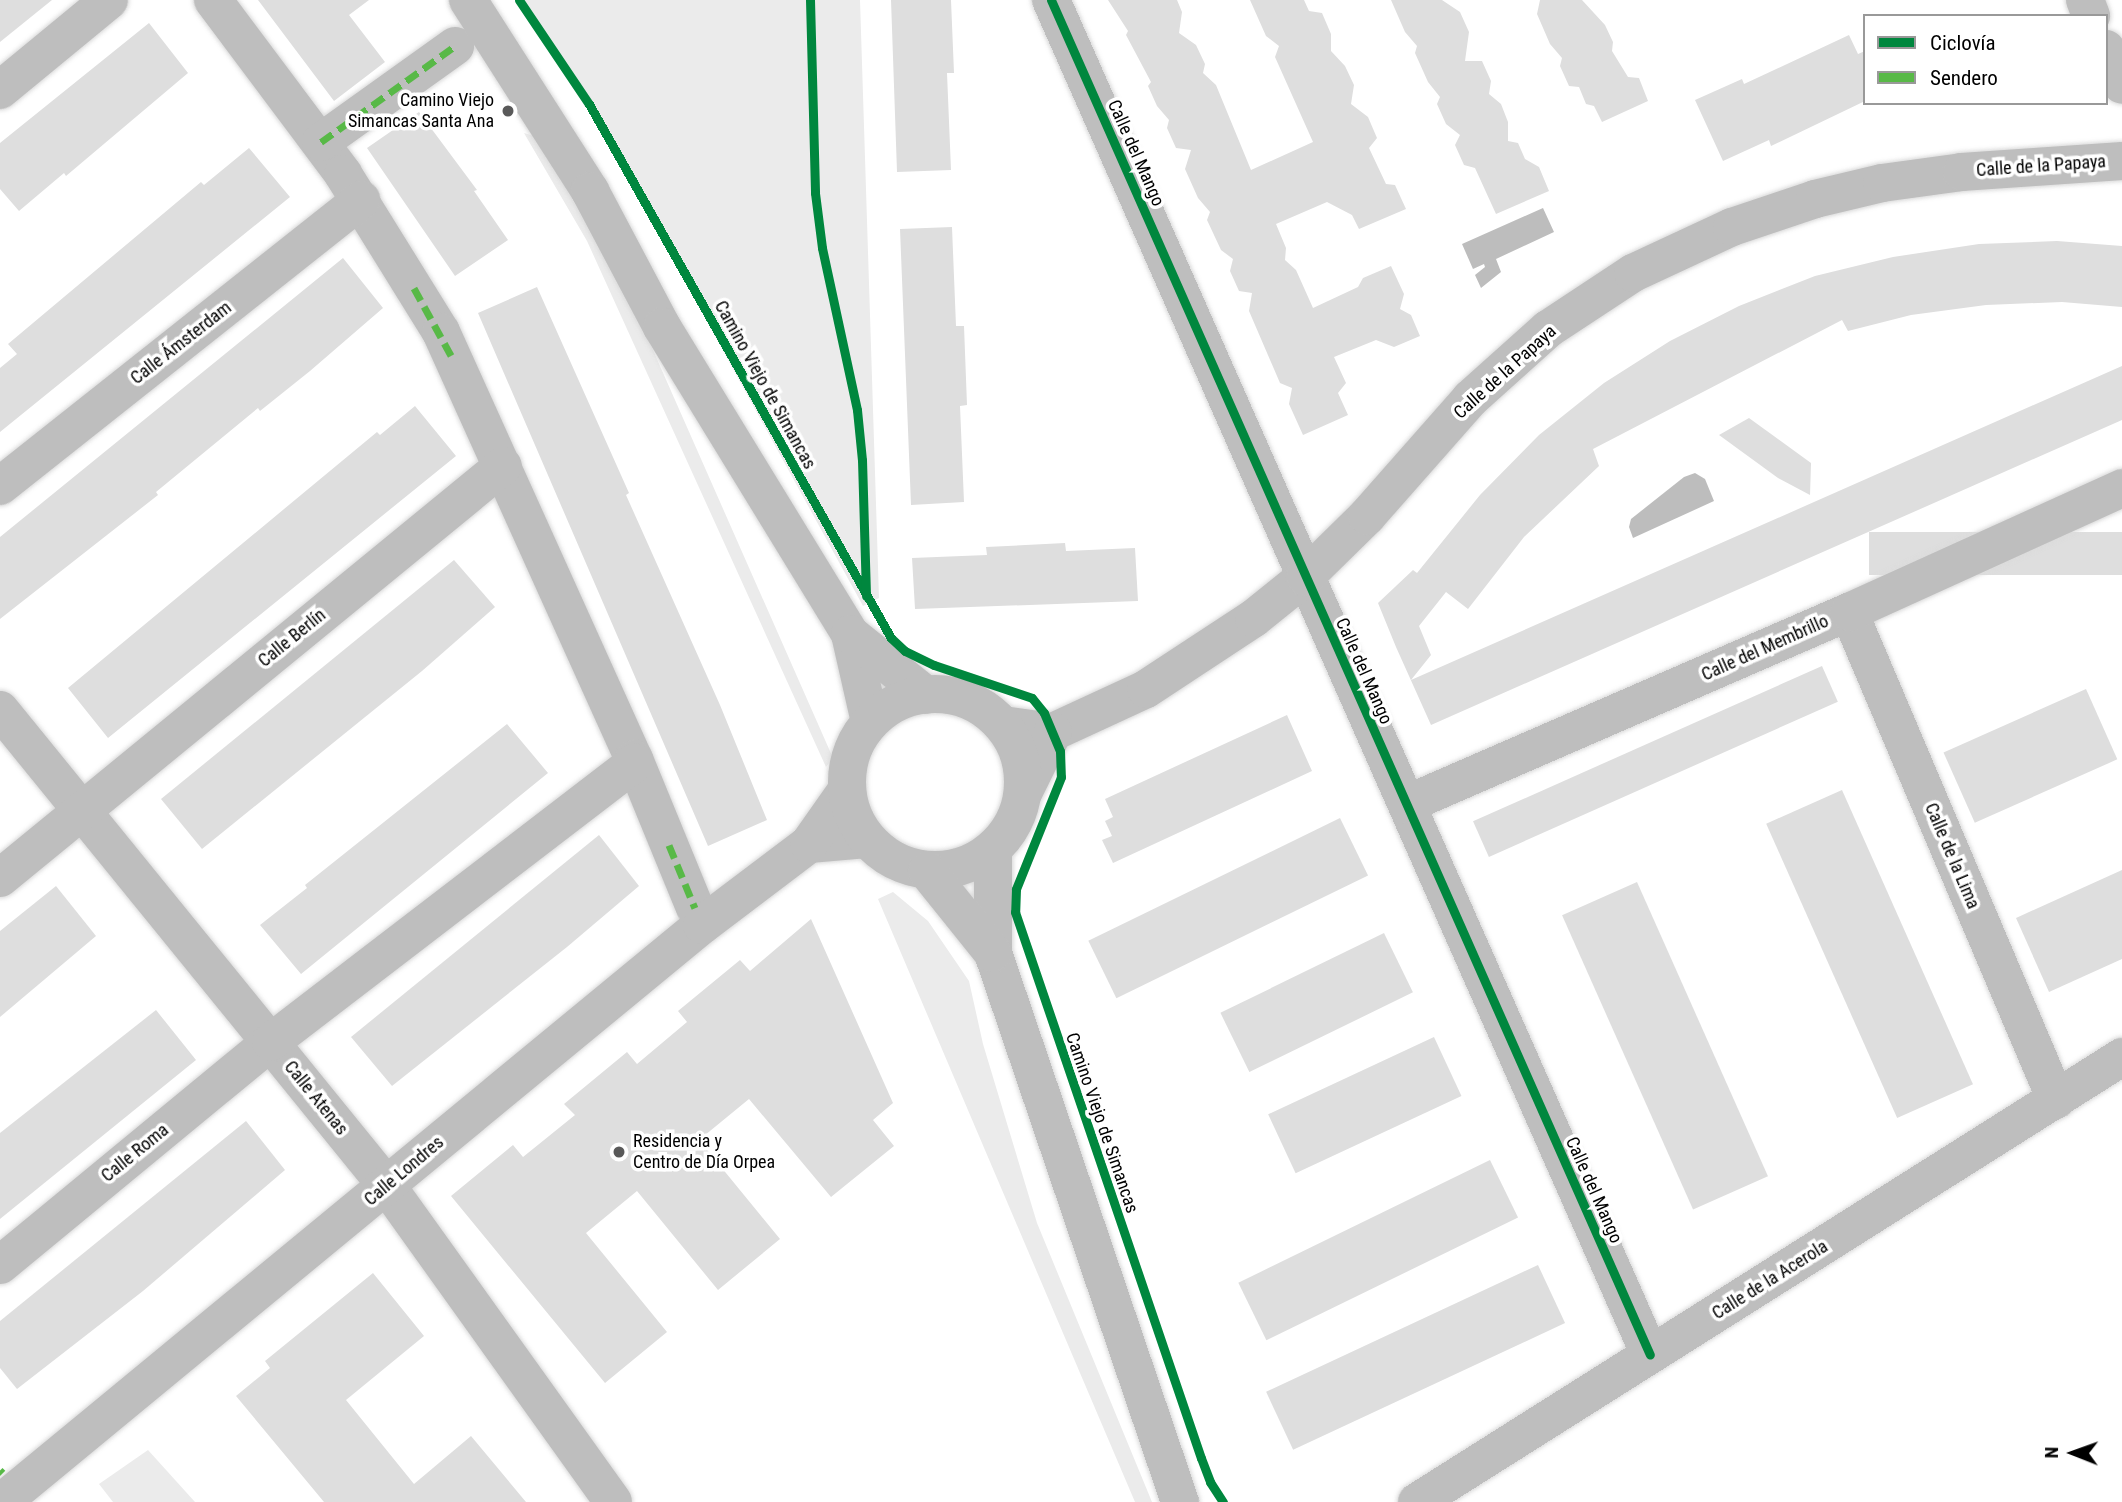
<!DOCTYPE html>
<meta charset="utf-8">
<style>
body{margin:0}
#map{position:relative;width:2122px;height:1502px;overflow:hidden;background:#fff;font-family:"Roboto Condensed",sans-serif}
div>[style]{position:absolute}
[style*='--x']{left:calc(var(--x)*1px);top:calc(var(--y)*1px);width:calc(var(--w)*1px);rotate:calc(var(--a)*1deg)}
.green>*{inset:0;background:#ebebeb}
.water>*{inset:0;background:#bdbdbd}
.building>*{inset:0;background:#dedede;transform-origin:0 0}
.roads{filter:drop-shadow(0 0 2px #dbdbdb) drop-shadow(0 0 2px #dbdbdb)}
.minor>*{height:38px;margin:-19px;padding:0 19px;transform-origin:19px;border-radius:19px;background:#bebebe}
.major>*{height:38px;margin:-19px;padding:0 19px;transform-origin:19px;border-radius:19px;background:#bebebe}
.major>.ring{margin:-19px;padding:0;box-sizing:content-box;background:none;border:38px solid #bebebe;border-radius:50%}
.quiet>*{height:7px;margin-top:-3.5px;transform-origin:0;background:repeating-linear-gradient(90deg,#58b947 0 14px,transparent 0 21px)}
.cycleway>*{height:9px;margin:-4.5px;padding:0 4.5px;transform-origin:4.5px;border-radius:4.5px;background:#00873e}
.dots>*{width:19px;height:19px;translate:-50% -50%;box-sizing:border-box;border:4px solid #fff;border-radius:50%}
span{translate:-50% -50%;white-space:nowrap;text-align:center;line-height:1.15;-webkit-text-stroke:7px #fff;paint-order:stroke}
.poi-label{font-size:18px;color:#000}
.right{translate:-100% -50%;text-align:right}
.left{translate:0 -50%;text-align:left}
.street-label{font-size:18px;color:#000}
.legend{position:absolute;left:1863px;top:14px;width:245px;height:91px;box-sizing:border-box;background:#fff;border:2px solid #999;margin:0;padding:9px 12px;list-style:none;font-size:21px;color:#000}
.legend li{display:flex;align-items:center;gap:14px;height:35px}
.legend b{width:35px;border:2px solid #999}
.north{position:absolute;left:2038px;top:1418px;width:70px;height:70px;-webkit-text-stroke:5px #fff;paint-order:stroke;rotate:271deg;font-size:19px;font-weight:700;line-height:28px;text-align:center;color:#000}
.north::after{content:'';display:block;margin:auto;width:24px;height:32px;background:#000;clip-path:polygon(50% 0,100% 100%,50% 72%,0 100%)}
</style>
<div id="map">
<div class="green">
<div style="clip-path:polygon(516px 0,860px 0,879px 598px,863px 606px,648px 214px,577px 91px)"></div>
<div style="clip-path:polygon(524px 133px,544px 139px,645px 332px,833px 758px,826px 767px,587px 241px)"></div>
<div style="clip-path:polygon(893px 892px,928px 921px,969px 981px,983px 1044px,1037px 1223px,1152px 1502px,1135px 1502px,878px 899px)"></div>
<div style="clip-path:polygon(148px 1450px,195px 1502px,113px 1502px,99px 1484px)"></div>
</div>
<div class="water">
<div style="clip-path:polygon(1543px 208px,1554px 232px,1496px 259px,1501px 272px,1481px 288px,1475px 275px,1485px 267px,1484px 264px,1473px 269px,1462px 244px)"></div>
<div style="clip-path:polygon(1695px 473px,1705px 479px,1714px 501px,1633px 538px,1629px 527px,1631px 519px,1684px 477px)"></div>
</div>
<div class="building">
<div style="clip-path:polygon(0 0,52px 0,0 42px)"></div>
<div style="clip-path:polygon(258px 0,369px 0,349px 15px,385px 62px,334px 101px)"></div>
<div style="clip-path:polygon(891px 0,951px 0,954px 73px,947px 73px,951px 170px,897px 172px)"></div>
<div style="clip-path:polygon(1108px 0,1177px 0,1182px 12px,1179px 33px,1196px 45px,1205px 64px,1203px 73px,1216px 85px,1251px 170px,1313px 142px,1275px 57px,1279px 46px,1266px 36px,1250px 0,1304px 0,1309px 11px,1322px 13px,1331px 34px,1331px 51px,1345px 66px,1354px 85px,1351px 104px,1368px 117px,1377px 138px,1369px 148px,1386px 184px,1395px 185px,1406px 209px,1359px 229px,1352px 215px,1327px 202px,1276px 224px,1286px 248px,1285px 260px,1296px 270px,1313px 308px,1358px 287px,1363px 278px,1391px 266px,1404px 294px,1400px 309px,1411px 315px,1420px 336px,1394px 347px,1376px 340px,1334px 357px,1346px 383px,1338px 393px,1348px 415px,1303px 435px,1289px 404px,1292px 388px,1280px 383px,1249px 311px,1252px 293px,1239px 291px,1230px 271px,1233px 259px,1221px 250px,1207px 220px,1210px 212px,1198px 198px,1185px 169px,1191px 150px,1176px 148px,1167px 128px,1169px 120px,1157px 106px,1148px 86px,1151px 82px,1126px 35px,1128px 31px)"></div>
<div style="clip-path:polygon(1391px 0,1442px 0,1460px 12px,1469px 32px,1465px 61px,1482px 61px,1491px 81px,1489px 94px,1501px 104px,1508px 122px,1508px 141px,1518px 143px,1525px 159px,1539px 167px,1549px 191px,1496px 214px,1475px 168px,1464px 165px,1455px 145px,1460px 135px,1446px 124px,1437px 104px,1440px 97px,1428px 82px,1415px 53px,1417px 46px,1405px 32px)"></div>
<div style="clip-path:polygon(1540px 0,1582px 0,1605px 25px,1613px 42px,1612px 51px,1628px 77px,1639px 78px,1648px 101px,1602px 122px,1594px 106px,1586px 104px,1579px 87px,1569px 86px,1560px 66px,1562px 58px,1550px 44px,1537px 14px)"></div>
<div style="clip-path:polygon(149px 23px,188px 73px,66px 176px,64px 173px,19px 211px,0 189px,0 143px)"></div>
<div style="clip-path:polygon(1849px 35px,1858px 54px,1865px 51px,1865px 101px,1771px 146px,1769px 140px,1723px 161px,1695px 100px,1742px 79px,1744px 84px)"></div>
<div style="clip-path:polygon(419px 112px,477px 190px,474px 191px,508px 240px,455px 276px,367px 148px)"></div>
<div style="clip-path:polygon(249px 148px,290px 197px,0 432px,0 368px,17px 354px,8px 344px,201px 182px,204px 185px)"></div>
<div style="clip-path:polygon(952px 227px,956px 326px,964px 326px,967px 405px,960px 406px,964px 502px,911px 505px,900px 229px)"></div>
<div style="clip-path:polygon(2057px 241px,2122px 246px,2122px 307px,2062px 302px,1986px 305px,1911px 315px,1848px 331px,1842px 320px,1593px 449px,1599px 466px,1524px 537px,1468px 609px,1446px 592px,1419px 626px,1431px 655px,1411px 680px,2122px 366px,2122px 420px,1431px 725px,1396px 647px,1378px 603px,1413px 570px,1417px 573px,1480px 495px,1539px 435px,1604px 383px,1670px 341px,1739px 306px,1815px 276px,1893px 257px,1979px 244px)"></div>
<div style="clip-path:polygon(343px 258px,383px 308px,310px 371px,260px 411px,258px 408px,156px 492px,158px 495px,0 619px,0 537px)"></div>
<div style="clip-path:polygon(537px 287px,629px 493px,626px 495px,720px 705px,767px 820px,708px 846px,478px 313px)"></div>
<div style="clip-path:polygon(415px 406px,456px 456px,108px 738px,68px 688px,377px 432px,380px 435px)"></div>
<div style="clip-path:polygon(1749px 418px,1811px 463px,1810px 495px,1778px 478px,1719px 435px)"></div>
<div style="left:2122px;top:532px;width:43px;height:253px;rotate:90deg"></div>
<div style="clip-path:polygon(1065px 543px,1066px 551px,1135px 548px,1138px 601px,915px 609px,912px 558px,987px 555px,986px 547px)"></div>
<div style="clip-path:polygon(454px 560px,495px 607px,422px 671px,202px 849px,161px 799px)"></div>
<div style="left:1822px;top:666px;width:39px;height:382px;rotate:66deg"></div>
<div style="left:2086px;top:689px;width:77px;height:156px;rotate:66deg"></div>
<div style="clip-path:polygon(1287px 715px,1312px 771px,1113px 863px,1102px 840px,1112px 836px,1105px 821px,1113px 817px,1105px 799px)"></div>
<div style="clip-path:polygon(507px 724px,548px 773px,301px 974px,260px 925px,307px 888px,305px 885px)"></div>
<div style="left:1842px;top:790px;width:322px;height:83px;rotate:66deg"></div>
<div style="left:1340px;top:818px;width:64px;height:280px;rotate:64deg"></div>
<div style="clip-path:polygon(599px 835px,639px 886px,567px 947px,392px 1086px,351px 1037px)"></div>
<div style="clip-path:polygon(2122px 870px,2122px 959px,2049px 992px,2016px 918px)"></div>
<div style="left:1637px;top:882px;width:322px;height:82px;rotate:66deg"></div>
<div style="clip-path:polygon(56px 886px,96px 936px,0 1017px,0 931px)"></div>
<div style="clip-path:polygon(811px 919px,893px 1103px,873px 1120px,894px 1146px,831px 1197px,749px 1099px,699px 1140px,780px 1239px,718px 1290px,637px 1191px,586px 1233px,667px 1332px,605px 1383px,451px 1196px,513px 1145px,523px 1157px,575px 1115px,564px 1104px,627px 1052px,637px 1064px,687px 1022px,678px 1011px,740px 960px,750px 971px)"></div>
<div style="left:1384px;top:933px;width:66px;height:182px;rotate:64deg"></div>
<div style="clip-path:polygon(156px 1010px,196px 1060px,0 1219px,0 1133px)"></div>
<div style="left:1434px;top:1037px;width:65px;height:183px;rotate:65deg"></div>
<div style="clip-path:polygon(246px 1121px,285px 1170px,143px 1291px,17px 1389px,0 1368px,0 1321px)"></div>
<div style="left:1490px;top:1160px;width:64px;height:280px;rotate:64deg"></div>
<div style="left:1538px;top:1265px;width:64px;height:300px;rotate:65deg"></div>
<div style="clip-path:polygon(373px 1273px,424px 1336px,346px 1400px,414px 1484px,471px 1436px,526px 1502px,324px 1502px,236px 1396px,270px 1368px,265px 1361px)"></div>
</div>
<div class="roads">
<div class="minor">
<div style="--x:213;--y:0;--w:217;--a:53.2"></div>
<div style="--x:343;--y:174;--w:186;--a:58.2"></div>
<div style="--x:441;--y:332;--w:469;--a:65.7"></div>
<div style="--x:634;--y:759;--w:161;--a:67.7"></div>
<div style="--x:1051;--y:0;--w:1481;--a:66.15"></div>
<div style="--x:2085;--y:0;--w:17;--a:69"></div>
<div style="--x:2106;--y:49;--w:39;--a:66"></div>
<div style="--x:0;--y:90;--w:141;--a:-39.5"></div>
<div style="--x:321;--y:142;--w:165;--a:-35.6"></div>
<div style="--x:0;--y:486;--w:461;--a:-38.4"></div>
<div style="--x:1849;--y:612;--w:530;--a:67.01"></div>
<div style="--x:0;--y:710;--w:613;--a:50.89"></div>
<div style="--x:387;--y:1186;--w:388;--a:54.4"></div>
<div style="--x:1003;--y:725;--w:50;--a:8"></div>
<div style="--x:1053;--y:732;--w:102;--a:-24.8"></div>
<div style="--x:1146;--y:689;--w:129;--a:-33.3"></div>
<div style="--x:1254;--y:618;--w:65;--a:-38.8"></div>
<div style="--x:1305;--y:577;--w:87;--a:-44.5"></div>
<div style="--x:1367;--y:516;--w:156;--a:-48.6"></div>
<div style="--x:1470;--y:399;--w:105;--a:-41.9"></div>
<div style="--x:1548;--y:329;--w:102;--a:-33.4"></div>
<div style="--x:1633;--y:273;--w:109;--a:-24.9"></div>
<div style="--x:1732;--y:227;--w:88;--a:-18.6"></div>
<div style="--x:1815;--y:199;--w:69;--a:-13.4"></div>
<div style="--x:1882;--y:183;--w:81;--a:-7.8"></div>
<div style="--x:1962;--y:172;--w:160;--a:-3.9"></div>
<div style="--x:1023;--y:793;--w:68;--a:-63.8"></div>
<div style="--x:1407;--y:804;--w:482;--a:-23.5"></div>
<div style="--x:1849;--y:612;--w:300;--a:-24.4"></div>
<div style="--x:809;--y:844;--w:58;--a:-4.9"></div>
<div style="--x:0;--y:878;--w:650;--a:-39.32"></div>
<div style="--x:0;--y:1265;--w:351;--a:-39.5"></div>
<div style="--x:271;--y:1042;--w:459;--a:-37.5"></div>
<div style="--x:2;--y:1502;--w:907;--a:-39.5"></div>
<div style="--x:702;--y:925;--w:134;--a:-37.1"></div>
<div style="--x:809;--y:844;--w:66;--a:-54.9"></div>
<div style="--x:1417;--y:1502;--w:834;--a:-32.26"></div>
</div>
<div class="major">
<div style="--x:468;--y:0;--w:227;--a:57.4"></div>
<div style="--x:590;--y:191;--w:154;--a:62.1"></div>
<div style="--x:662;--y:327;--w:360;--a:58.5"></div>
<div style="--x:850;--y:634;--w:90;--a:77.2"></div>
<div style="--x:850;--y:634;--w:97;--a:38.8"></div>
<div class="ring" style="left:847px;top:694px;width:138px;height:138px"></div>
<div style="--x:993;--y:851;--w:102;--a:90"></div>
<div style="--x:993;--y:953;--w:580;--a:71.19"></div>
<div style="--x:927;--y:871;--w:105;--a:51.2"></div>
</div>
</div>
<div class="quiet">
<div style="--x:321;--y:142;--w:165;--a:-35.6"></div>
<div style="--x:414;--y:288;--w:81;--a:61.2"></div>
<div style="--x:669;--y:845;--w:68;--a:67.6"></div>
<div style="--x:0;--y:1470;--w:4;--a:45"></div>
</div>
<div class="cycleway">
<div style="--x:519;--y:0;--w:125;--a:56.1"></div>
<div style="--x:589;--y:104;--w:613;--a:60.51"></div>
<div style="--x:891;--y:638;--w:19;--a:43"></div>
<div style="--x:905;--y:651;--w:32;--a:26"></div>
<div style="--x:934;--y:665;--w:103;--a:18.6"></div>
<div style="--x:1032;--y:698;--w:19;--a:51"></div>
<div style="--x:1044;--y:713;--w:41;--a:67.2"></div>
<div style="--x:1060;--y:751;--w:26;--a:88"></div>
<div style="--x:1061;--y:777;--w:121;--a:111.9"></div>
<div style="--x:1016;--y:889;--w:23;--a:92"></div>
<div style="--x:1015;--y:912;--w:577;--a:71.19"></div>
<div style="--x:1201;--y:1458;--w:26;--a:69"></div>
<div style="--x:1210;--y:1482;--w:24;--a:57"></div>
<div style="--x:810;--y:0;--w:193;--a:88.5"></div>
<div style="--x:815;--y:193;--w:55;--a:82.7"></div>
<div style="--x:822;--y:248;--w:166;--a:77.8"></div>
<div style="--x:857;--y:410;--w:50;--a:84.3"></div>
<div style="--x:862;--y:460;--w:136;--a:88.3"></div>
<div style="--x:1051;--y:0;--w:1481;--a:66.15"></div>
</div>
<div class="dots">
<div style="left:508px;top:111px;background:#595959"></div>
<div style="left:619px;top:1152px;background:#595959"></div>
</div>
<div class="poi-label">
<span class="right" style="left:494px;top:111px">Camino Viejo<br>Simancas Santa Ana</span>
<span class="left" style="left:633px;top:1152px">Residencia y<br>Centro de Día Orpea</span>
</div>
<div class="street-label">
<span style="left:1136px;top:153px;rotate:66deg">Calle del Mango</span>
<span style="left:2041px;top:166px;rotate:-4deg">Calle de la Papaya</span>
<span style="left:181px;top:343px;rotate:-38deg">Calle Ámsterdam</span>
<span style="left:1505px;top:372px;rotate:-42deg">Calle de la Papaya</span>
<span style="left:765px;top:385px;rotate:61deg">Camino Viejo de Simancas</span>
<span style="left:292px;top:638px;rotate:-39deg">Calle Berlín</span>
<span style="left:1765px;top:648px;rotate:-24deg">Calle del Membrillo</span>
<span style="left:1364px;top:671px;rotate:66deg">Calle del Mango</span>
<span style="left:1952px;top:856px;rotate:67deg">Calle de la Lima</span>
<span style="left:316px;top:1098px;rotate:51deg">Calle Atenas</span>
<span style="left:1102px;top:1123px;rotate:71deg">Camino Viejo de Simancas</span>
<span style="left:135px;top:1153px;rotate:-39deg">Calle Roma</span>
<span style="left:404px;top:1171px;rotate:-40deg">Calle Londres</span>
<span style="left:1594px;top:1190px;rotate:66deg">Calle del Mango</span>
<span style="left:1770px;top:1280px;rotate:-32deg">Calle de la Acerola</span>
</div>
<ul class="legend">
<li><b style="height:9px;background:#00873e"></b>Ciclovía</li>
<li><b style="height:9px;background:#58b947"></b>Sendero</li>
</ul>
<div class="north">N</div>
</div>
